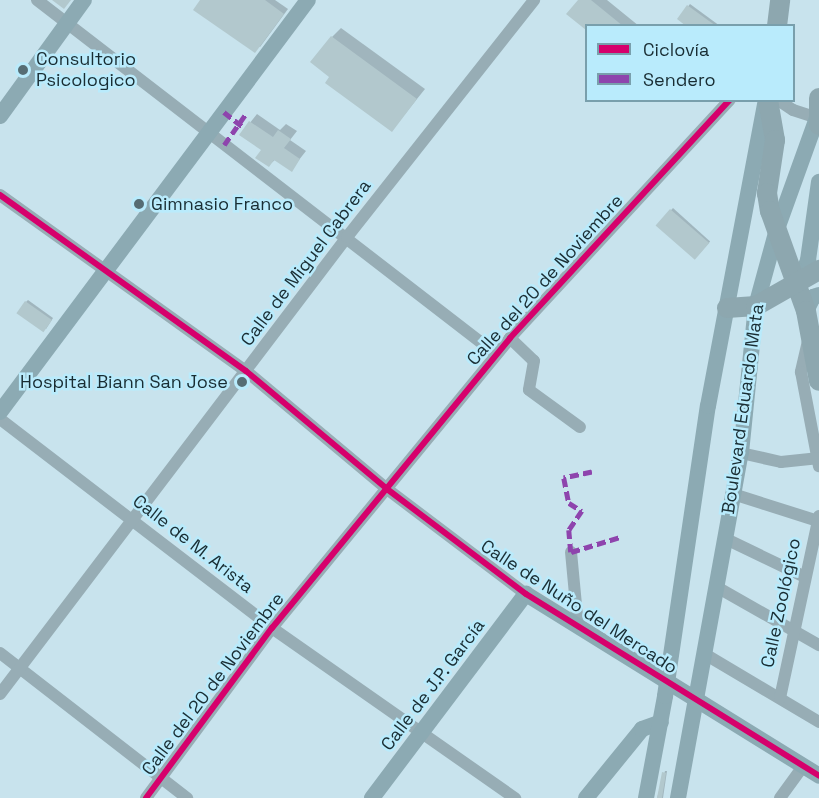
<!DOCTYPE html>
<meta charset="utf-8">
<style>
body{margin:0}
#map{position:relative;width:819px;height:798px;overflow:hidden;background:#c8e3ed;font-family:"Space Grotesk",sans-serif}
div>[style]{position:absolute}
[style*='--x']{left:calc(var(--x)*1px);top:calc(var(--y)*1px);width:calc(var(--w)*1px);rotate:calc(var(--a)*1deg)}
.shadow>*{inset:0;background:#0003;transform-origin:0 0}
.building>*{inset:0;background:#b2c8cd;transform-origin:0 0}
.street>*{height:12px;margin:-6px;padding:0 6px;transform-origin:6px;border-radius:6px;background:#97adb5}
.secondary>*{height:16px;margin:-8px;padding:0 8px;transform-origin:8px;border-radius:8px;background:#8caab3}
.primary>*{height:20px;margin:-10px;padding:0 10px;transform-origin:10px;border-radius:10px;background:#8da7af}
.quiet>*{height:4.5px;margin-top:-2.25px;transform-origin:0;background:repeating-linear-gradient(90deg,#8e44ad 0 9px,transparent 0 13.5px)}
.cycleway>*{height:6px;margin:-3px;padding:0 3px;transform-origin:3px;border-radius:3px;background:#d6006c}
.dots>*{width:16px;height:16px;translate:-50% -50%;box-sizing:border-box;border:3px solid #b9ebfc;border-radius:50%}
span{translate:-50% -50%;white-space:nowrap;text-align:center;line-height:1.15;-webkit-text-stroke:5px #b9ebfc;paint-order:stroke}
.poi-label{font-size:18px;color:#192d33}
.left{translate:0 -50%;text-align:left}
.right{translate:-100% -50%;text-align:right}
.street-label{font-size:18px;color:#192d33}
.legend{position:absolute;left:585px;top:24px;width:210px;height:78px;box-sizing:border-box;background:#b9ebfc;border:2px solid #799fac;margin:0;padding:8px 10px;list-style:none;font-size:18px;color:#192d33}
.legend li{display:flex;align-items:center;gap:12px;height:30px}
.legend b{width:30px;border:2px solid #799fac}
</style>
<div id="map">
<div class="shadow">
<div style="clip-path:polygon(202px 0,275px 0,288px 9px,260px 47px)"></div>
<div style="clip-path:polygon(580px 0,607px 0,639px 26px,586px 26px,586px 28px,568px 14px)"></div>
<div style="clip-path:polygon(690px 4px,720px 26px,688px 26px,679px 18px)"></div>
<div style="clip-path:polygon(341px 28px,425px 89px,392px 130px,332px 37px)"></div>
<div style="clip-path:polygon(257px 114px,280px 130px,286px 124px,297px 131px,290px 140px,306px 151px,291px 170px,276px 159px,269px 165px,263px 149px,241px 134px)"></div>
<div style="left:673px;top:208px;width:50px;height:23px;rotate:42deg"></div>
<div style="clip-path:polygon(28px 300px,53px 318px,46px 329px,26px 302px)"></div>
<div style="clip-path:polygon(665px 771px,667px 771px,663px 798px,657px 798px)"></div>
</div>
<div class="building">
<div style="clip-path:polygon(52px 0,71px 0,64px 9px)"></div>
<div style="clip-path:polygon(200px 0,265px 0,284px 14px,255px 53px,193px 10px)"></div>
<div style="clip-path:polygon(578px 0,591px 0,623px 26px,586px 26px,586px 30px,566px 14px)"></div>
<div style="clip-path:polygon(687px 5px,716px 26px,686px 26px,677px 19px)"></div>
<div style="clip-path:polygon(331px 36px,417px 99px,392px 132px,325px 83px,329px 77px,310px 62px)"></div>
<div style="clip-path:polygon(249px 121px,273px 137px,278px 130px,291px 139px,284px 148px,300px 159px,292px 172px,274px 160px,269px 167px,255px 158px,261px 150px,239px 135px)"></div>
<div style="left:670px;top:209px;width:52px;height:22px;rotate:41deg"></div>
<div style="left:25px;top:301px;width:33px;height:15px;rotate:35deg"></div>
<div style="clip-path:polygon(662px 772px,666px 773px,662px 798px,657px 798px)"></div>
</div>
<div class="street">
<div style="--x:37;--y:0;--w:580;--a:37.64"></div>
<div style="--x:778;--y:100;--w:18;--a:34"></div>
<div style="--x:793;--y:110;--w:25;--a:18"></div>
<div style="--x:0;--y:195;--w:302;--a:35.6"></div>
<div style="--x:246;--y:371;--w:184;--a:39.9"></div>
<div style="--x:387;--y:489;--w:174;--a:37.1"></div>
<div style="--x:510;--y:338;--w:33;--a:44"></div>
<div style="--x:534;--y:361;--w:29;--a:100"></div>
<div style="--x:529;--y:390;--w:63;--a:36"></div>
<div style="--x:808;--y:341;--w:32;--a:103"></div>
<div style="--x:801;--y:372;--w:96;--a:79.2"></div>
<div style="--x:0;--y:419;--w:343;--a:37.5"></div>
<div style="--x:272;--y:628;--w:297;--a:35"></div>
<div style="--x:741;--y:453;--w:41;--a:12.7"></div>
<div style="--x:781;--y:462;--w:36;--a:-6"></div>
<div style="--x:733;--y:494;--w:89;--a:17.6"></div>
<div style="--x:724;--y:538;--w:90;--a:25.7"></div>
<div style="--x:571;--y:552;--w:74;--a:84.6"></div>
<div style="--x:715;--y:586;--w:120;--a:29.6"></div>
<div style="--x:0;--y:653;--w:237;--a:37.8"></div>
<div style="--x:703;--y:653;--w:135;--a:30.7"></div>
<div style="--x:0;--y:694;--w:574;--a:-52.79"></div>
<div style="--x:347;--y:237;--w:302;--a:-51.7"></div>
<div style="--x:780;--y:698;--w:186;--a:-77.9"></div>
<div style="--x:146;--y:798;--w:212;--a:-53.5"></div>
<div style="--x:272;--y:628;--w:375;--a:-50.6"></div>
<div style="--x:510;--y:338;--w:324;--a:-47.3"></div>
<div style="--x:780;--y:798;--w:39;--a:-54"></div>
</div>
<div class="secondary">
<div style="--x:0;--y:116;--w:143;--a:-54.1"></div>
<div style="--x:798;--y:284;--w:26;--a:-67"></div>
<div style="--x:808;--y:260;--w:79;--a:-82"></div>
<div style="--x:806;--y:311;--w:16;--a:-63"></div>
<div style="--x:813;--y:297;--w:6;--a:-18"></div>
<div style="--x:0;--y:412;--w:514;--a:-53.22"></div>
<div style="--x:372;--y:798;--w:256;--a:-53"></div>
<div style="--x:526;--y:594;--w:345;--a:31.8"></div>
<div style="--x:586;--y:798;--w:89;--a:-50.9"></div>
<div style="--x:642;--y:729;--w:20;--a:-20"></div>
<div style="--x:646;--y:798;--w:104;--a:-79.4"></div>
<div style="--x:665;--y:696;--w:293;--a:-81.6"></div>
<div style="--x:708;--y:406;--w:311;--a:-79.3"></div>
<div style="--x:678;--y:798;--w:351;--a:-79.7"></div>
<div style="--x:741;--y:453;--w:148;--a:-84.2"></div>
<div style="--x:756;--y:306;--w:80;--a:-74.7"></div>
<div style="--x:777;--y:229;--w:118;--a:-70.2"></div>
</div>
<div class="primary">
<div style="--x:777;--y:26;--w:26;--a:-83"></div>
<div style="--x:819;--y:98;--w:27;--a:90"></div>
<div style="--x:768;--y:100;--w:41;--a:80.1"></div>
<div style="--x:775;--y:140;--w:54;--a:98.6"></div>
<div style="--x:767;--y:193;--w:18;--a:81"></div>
<div style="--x:770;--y:211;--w:106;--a:70.2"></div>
<div style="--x:806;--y:311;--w:71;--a:79.5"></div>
<div style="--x:727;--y:308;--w:29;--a:-4"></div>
<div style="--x:756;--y:306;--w:73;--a:-29.7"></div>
</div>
<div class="quiet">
<div style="--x:224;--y:112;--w:24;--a:38"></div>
<div style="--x:224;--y:145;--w:40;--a:-55.1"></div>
<div style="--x:592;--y:472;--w:29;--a:168"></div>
<div style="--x:564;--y:478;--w:25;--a:79"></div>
<div style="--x:569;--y:503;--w:15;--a:32"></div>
<div style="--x:582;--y:511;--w:23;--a:124"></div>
<div style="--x:569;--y:530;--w:22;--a:85"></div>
<div style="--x:571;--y:552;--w:51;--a:-17"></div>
</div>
<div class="cycleway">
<div style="--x:0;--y:195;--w:302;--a:35.6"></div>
<div style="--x:246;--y:371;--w:184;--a:39.9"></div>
<div style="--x:387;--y:489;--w:174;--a:37.1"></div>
<div style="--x:526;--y:594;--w:345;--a:31.8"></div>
<div style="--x:146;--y:798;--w:212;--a:-53.5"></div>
<div style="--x:272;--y:628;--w:375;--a:-50.6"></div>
<div style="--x:510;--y:338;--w:324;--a:-47.3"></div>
</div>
<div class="dots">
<div style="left:23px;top:70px;background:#566d74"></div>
<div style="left:139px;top:204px;background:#566d74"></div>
<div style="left:242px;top:382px;background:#566d74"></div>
</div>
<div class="poi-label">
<span class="left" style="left:36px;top:70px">Consultorio<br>Psicologico</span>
<span class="left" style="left:151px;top:204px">Gimnasio Franco</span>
<span class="right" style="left:228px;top:382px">Hospital Biann San Jose</span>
</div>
<div class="street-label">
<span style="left:306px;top:263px;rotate:-53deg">Calle de Miguel Cabrera</span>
<span style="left:545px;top:280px;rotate:-48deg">Calle del 20 de Noviembre</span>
<span style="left:743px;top:409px;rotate:-82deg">Boulevard Eduardo Mata</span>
<span style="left:193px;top:544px;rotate:38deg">Calle de M. Arista</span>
<span style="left:781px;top:603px;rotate:-78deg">Calle Zoológico</span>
<span style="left:579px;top:607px;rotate:33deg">Calle de Nuño del Mercado</span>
<span style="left:213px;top:684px;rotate:-53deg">Calle del 20 de Noviembre</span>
<span style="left:433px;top:685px;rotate:-53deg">Calle de J.P. García</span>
</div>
<ul class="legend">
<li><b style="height:8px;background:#d6006c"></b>Ciclovía</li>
<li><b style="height:8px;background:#8e44ad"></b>Sendero</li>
</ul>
</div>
